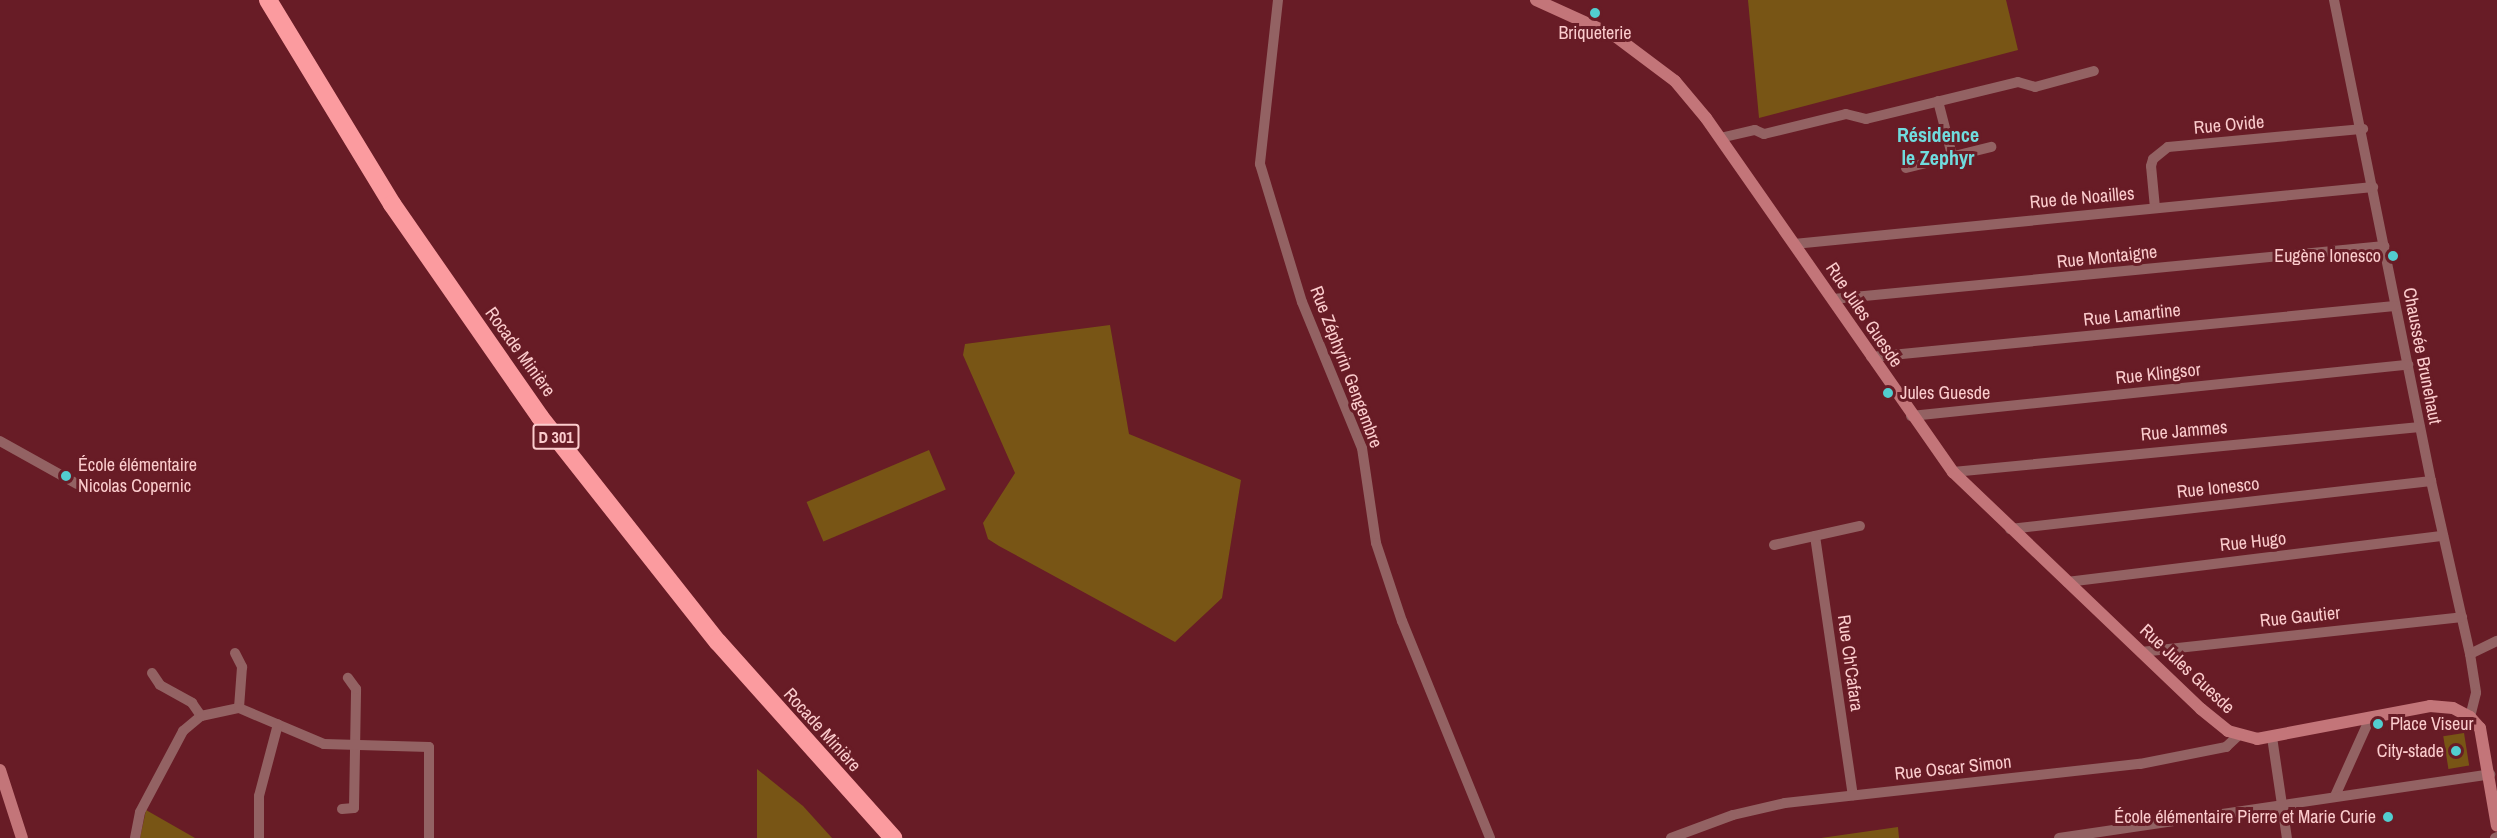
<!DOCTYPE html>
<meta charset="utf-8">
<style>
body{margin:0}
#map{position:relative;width:2497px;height:838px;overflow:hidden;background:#681c26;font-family:"Archivo Narrow",sans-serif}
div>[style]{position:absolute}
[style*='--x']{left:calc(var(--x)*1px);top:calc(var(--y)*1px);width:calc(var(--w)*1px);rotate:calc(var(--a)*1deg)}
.green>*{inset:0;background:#785515;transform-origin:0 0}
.street>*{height:10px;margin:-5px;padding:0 5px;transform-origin:5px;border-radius:5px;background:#936263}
.secondary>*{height:12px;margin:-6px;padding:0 6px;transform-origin:6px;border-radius:6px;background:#c37579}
.highway>*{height:18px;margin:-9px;padding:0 9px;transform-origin:9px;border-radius:9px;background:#fb9b9f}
.dots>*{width:16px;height:16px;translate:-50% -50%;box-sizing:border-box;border:3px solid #681c26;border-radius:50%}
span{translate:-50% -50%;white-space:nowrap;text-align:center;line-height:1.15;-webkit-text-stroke:6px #681c26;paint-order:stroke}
.shield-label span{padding:2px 4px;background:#681c26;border:2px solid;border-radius:4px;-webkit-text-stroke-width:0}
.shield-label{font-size:16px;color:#fbcccd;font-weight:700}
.poi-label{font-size:18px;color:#fbcccd}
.right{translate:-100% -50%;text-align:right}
.left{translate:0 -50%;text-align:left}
.street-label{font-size:18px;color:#fbcccd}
.neighbourhood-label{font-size:20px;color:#70dcde;font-weight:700}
</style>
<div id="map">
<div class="green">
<div style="clip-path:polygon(1748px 0,2006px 0,2018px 50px,1759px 118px)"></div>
<div style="clip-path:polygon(1110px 325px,1129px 434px,1241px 480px,1222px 598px,1175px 642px,999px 546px,988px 539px,983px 523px,1015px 473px,963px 355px,965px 344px)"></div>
<div style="left:929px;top:450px;width:43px;height:133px;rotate:67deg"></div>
<div style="left:2464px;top:733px;width:33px;height:21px;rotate:81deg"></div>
<div style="clip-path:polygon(757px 769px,803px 806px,832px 838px,757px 838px)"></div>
<div style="clip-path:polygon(146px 810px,195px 838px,140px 838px)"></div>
<div style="clip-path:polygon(1898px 827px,1899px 838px,1821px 838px)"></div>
</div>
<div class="street">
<div style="--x:1278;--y:0;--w:165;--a:96.3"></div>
<div style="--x:1260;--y:164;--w:144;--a:73.1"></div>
<div style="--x:1302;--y:302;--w:158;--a:67.7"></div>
<div style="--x:1362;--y:448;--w:96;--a:81.6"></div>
<div style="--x:1376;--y:543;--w:82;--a:71.6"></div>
<div style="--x:1402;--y:621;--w:234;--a:67.9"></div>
<div style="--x:2334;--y:0;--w:491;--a:78.6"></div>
<div style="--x:2431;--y:481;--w:177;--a:77.3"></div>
<div style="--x:2470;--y:654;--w:39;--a:81"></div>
<div style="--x:2476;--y:693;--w:25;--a:104"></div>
<div style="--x:1938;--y:101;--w:56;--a:75.5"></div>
<div style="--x:1720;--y:138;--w:36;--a:-13"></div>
<div style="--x:1755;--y:130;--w:10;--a:24"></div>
<div style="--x:1764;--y:134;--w:84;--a:-13.7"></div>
<div style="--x:1846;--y:114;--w:21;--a:14"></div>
<div style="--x:1866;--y:119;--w:156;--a:-13.7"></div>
<div style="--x:2018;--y:82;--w:18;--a:16"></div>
<div style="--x:2035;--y:87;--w:61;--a:-15.2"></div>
<div style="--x:1906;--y:168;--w:88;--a:-13.9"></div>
<div style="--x:2155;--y:208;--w:42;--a:-95.4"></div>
<div style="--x:2151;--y:166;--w:7;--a:-74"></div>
<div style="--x:2153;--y:159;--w:19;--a:-39"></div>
<div style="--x:2168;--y:147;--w:196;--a:-5.3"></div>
<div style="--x:1794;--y:244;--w:582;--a:-5.62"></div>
<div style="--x:1833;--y:299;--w:554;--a:-5.49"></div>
<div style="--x:1871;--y:357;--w:526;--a:-5.56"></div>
<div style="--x:1911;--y:416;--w:500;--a:-5.9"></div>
<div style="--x:0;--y:441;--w:88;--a:29.2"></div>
<div style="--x:1953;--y:472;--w:469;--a:-5.5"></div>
<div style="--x:2010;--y:529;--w:424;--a:-6.5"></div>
<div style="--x:1815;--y:536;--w:262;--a:81.7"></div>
<div style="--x:1774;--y:545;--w:88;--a:-12.5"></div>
<div style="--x:2067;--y:582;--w:379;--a:-7"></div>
<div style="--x:2141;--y:652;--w:323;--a:-6.2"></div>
<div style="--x:235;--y:653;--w:16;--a:63"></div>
<div style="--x:242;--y:667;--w:41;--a:94.2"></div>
<div style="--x:2470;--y:654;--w:30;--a:-26"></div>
<div style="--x:152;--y:673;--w:14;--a:56"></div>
<div style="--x:160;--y:685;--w:37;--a:29"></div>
<div style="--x:192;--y:703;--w:16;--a:55"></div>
<div style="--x:2272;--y:737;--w:102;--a:81.6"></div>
<div style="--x:2335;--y:796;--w:85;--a:-65.8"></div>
<div style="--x:342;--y:809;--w:12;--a:-5"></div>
<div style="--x:354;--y:808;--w:119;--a:-89"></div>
<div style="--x:356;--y:689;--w:14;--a:-126"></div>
<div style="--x:135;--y:838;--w:26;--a:-79"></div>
<div style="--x:140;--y:812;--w:92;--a:-62"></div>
<div style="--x:183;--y:731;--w:23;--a:-40"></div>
<div style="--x:201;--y:716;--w:39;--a:-12"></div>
<div style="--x:239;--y:708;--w:92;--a:23"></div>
<div style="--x:324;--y:744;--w:105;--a:1.6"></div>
<div style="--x:429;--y:747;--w:91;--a:90"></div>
<div style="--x:259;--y:838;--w:42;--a:-90"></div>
<div style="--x:259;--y:796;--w:74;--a:-75.2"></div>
<div style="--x:1671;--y:838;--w:66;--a:-20.4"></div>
<div style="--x:1733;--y:815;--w:53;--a:-13"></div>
<div style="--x:1785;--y:803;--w:357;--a:-6.3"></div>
<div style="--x:2140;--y:764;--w:88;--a:-11.2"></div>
<div style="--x:2226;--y:747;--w:16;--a:-43"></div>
<div style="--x:2059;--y:838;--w:436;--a:-8.4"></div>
<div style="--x:2495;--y:838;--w:2;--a:-27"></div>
</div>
<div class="secondary">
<div style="--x:1536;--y:0;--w:87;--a:24.5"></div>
<div style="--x:1615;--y:36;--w:75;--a:36.9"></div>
<div style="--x:1675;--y:81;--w:48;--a:50"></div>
<div style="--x:1706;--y:118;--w:432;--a:55.1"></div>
<div style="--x:1953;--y:472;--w:343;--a:43.7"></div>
<div style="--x:2201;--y:709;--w:35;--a:39"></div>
<div style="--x:2228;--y:731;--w:30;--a:15"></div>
<div style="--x:2257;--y:739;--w:176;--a:-10.8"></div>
<div style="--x:2430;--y:706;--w:23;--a:5"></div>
<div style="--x:2453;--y:708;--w:19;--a:28"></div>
<div style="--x:2470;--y:717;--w:15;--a:48"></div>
<div style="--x:2480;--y:728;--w:99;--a:80.2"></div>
<div style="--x:0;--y:770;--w:71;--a:72.1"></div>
</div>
<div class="highway">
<div style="--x:268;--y:0;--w:239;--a:58.7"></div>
<div style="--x:392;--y:204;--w:259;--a:55.2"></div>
<div style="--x:540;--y:417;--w:287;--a:51.7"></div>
<div style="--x:718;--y:642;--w:263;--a:48.2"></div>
</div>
<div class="dots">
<div style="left:1595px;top:13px;background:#52cdcf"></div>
<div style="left:2393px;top:256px;background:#52cdcf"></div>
<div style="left:1888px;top:393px;background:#52cdcf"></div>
<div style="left:66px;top:476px;background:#52cdcf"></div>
<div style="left:2378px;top:724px;background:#52cdcf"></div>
<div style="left:2456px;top:751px;background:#52cdcf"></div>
<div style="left:2388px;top:817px;background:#52cdcf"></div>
</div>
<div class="shield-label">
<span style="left:556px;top:437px">D 301</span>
</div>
<div class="poi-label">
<span style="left:1595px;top:33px">Briqueterie</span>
<span class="right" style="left:2381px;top:256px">Eugène Ionesco</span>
<span class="left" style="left:1900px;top:393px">Jules Guesde</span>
<span class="left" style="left:78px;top:476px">École élémentaire<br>Nicolas Copernic</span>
<span class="left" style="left:2390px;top:724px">Place Viseur</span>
<span class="right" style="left:2444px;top:751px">City-stade</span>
<span class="right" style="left:2376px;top:817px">École élémentaire Pierre et Marie Curie</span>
</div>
<div class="street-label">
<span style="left:2229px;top:125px;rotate:-5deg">Rue Ovide</span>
<span style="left:2082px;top:198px;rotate:-5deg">Rue de Noailles</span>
<span style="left:2107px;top:257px;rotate:-6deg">Rue Montaigne</span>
<span style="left:1864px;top:315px;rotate:56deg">Rue Jules Guesde</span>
<span style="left:2132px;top:315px;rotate:-6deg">Rue Lamartine</span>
<span style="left:520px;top:352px;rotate:54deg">Rocade Minière</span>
<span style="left:2422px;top:356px;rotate:79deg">Chaussée Brunehaut</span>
<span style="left:1346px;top:367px;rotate:69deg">Rue Zéphyrin Gengembre</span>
<span style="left:2158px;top:374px;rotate:-6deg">Rue Klingsor</span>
<span style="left:2184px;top:431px;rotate:-5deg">Rue Jammes</span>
<span style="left:2218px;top:488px;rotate:-6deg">Rue Ionesco</span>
<span style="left:2253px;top:542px;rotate:-6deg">Rue Hugo</span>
<span style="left:2300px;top:617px;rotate:-6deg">Rue Gautier</span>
<span style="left:1850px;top:663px;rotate:82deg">Rue Ch'Cafara</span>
<span style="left:2187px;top:669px;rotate:43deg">Rue Jules Guesde</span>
<span style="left:822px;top:730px;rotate:48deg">Rocade Minière</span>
<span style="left:1953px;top:768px;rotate:-6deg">Rue Oscar Simon</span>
</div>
<div class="neighbourhood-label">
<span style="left:1938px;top:146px">Résidence<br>le Zephyr</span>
</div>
</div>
